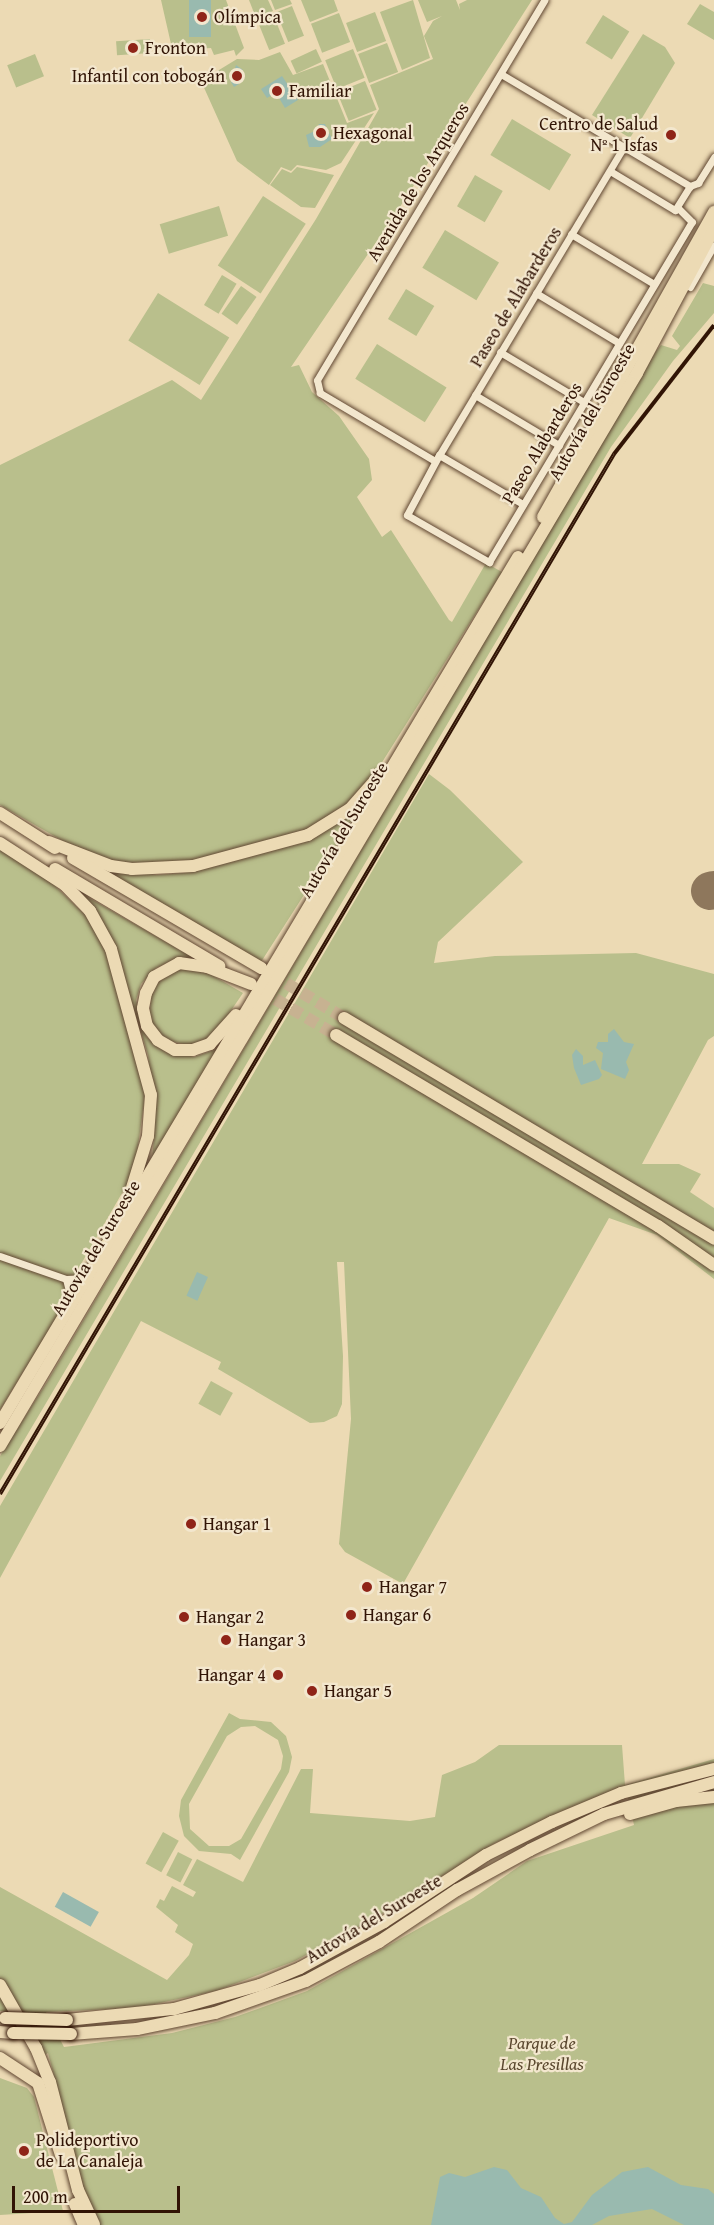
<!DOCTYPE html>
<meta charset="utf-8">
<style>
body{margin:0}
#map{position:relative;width:714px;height:2225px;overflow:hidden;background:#ecdab4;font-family:"Gentium Book Plus",serif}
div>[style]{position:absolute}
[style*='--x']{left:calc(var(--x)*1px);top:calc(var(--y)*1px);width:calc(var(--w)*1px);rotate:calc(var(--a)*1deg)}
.green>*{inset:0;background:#b9bf8c;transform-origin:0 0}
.water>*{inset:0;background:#99baaf;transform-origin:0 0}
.runway>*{height:38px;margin:-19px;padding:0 19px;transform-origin:19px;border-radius:19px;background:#8e775c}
.highway-tunnel>*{height:12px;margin-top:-6px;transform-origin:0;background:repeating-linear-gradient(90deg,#c7b291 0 12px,transparent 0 18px)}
.roads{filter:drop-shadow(0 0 2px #604631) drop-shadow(0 0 2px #604631)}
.street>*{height:7px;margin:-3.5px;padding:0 3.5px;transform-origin:3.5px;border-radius:3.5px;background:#f3e7ce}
.highway>*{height:12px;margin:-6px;padding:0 6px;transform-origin:6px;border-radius:6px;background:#ecdab4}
.rail>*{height:4px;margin-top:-2px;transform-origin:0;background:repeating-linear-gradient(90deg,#f3e7ce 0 4.5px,#311405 0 9px);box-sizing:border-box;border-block:2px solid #311405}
.bridges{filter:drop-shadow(0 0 2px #311405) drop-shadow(0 0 2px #311405)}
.highway-bridge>*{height:12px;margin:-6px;padding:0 6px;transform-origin:6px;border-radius:6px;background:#ecdab4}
.dots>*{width:16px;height:16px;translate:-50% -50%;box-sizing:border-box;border:3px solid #f3e7ce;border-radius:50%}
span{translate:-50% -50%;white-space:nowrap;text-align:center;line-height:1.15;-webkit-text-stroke:4.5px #f3e7ce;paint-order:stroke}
.poi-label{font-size:18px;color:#311405}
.left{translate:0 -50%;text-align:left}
.right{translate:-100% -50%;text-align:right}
.street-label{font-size:18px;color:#311405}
.park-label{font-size:18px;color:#5a472e;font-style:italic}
.scale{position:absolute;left:12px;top:2186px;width:168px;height:27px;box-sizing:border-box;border:3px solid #311405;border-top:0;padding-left:8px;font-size:18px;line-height:21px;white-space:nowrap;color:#311405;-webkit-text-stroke:4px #f3e7ce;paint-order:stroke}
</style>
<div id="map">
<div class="green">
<div style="clip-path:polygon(161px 0,226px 0,244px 48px,236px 56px,234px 50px,214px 55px,211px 48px,196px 49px,171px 44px)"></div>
<div style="clip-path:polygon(249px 0,268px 0,273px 11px,256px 18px)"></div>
<div style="clip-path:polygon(271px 0,290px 0,292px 4px,275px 10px)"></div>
<div style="clip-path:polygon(301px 0,334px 0,338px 11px,310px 22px)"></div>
<div style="clip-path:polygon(413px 0,430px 58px,402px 70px,380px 12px)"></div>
<div style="clip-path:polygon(418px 0,456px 0,460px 10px,459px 4px,467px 0,532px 0,398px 210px,291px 367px,299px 365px,312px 392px,339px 416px,369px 459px,372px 480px,357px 497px,382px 537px,391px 530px,449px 620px,452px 622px,486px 563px,502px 572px,374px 775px,351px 802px,302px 834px,174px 865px,115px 862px,63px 841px,0 805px,0 465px,172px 380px,201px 400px,316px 219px,379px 109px,370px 85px,433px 59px,424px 36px,433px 21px,442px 16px,427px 22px)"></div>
<div style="clip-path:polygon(700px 4px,714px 12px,714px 40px,687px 24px)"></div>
<div style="left:292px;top:6px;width:32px;height:17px;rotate:68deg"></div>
<div style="left:375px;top:12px;width:31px;height:31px;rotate:69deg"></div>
<div style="left:339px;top:13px;width:31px;height:30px;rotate:69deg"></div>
<div style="left:273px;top:14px;width:32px;height:17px;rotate:68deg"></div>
<div style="left:603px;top:15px;width:31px;height:33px;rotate:32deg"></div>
<div style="clip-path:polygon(643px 34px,665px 47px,675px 63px,630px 138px,592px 115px)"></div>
<div style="left:150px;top:39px;width:14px;height:34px;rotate:86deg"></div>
<div style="left:387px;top:43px;width:31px;height:31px;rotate:69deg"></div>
<div style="left:316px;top:49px;width:14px;height:28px;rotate:65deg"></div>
<div style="left:353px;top:49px;width:31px;height:30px;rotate:68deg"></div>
<div style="clip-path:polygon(280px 52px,293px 75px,323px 64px,347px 123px,374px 113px,341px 163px,326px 170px,297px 165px,291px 171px,281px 167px,269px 185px,237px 161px,201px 81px,237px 59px,259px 60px)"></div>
<div style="left:35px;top:54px;width:24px;height:30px;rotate:68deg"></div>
<div style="left:365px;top:81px;width:31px;height:30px;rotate:68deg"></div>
<div style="left:512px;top:119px;width:69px;height:42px;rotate:31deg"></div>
<div style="clip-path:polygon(297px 167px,334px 175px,315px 208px,301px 207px,270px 185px,282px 169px,291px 173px)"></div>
<div style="left:475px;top:175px;width:32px;height:36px;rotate:30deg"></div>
<div style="left:263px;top:196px;width:51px;height:83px;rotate:33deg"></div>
<div style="left:219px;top:206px;width:31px;height:62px;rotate:73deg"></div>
<div style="left:445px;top:230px;width:63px;height:44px;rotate:31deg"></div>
<div style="left:222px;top:275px;width:17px;height:35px;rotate:31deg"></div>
<div style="clip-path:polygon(703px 283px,714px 286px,714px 313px,673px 361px,611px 447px,0 1481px,0 1456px,47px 1382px,656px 351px,661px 345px,677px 350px,680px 346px,672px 336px)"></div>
<div style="left:241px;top:286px;width:19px;height:34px;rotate:35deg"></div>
<div style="left:406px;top:289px;width:33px;height:35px;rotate:31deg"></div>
<div style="left:158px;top:293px;width:84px;height:56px;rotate:32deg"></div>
<div style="left:377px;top:344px;width:82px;height:41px;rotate:32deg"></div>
<div style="clip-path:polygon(429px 774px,450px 790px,523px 862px,438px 942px,434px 963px,495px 956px,636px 953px,714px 974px,714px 1036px,708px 1040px,642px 1164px,679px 1164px,701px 1174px,690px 1192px,714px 1208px,714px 1279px,657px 1235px,609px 1218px,403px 1584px,345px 1552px,339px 1544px,351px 1419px,344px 1262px,337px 1262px,343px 1356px,342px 1404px,337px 1416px,324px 1422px,310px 1423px,218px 1369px,221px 1362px,141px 1321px,0 1578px,0 1506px)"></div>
<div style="clip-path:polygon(375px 784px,261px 962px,100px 867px,157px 875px,183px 873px,305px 842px)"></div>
<div style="clip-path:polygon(0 848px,53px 884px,86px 916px,107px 952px,136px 1050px,145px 1096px,136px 1160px,129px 1181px,77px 1271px,63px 1307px,0 1410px)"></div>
<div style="clip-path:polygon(77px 891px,192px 957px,176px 959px,156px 968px,141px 984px,136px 1000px,146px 1036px,155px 1045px,194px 1057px,217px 1049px,152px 1162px,155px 1123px,148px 1055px,117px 954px)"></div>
<div style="clip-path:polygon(177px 967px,208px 973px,243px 993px,211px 1040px,193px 1046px,165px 1040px,149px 1019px,152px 988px)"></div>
<div style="left:211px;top:1381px;width:25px;height:26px;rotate:29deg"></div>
<div style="clip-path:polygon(evenodd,229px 1713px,240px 1719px,271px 1722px,286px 1736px,292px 1757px,289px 1772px,240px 1860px,231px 1854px,199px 1851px,184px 1836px,179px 1816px,181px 1800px,229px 1713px,255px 1726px,278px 1740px,283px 1756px,281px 1769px,241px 1839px,229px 1846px,209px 1846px,190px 1829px,189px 1804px,227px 1736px,241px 1727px,255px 1726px)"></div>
<div style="clip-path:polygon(evenodd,499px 1745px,622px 1745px,625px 1785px,714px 1759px,714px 2225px,98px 2225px,90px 2212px,48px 2053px,43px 2056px,19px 2012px,0 2011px,0 1887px,167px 1980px,189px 1955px,193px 1944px,175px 1932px,178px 1925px,156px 1907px,160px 1899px,164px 1901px,172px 1886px,193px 1897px,196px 1892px,183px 1885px,197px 1859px,243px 1882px,301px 1769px,313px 1769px,310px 1813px,410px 1821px,435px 1817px,442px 1775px,475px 1762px,499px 1745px,625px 1786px,634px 1825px,527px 1861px,473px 1898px,307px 1991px,235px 2017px,172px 2033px,64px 2047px,46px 2012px,136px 2008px,216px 1991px,295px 1961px,380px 1915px,495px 1843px,625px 1786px)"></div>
<div style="left:163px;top:1832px;width:18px;height:36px;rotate:29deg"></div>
<div style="left:178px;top:1852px;width:16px;height:26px;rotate:27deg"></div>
<div style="clip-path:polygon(0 2078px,27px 2088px,34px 2097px,63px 2211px,0 2215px)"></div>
</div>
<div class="water">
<div style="left:189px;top:0;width:22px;height:37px"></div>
<div style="clip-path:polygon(236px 65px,243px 70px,237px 78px,239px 84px,234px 87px,231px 82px)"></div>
<div style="clip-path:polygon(282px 76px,298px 100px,285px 108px,276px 93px,267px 98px,261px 89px)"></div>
<div style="clip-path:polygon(319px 124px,325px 124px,332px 139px,320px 147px,309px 147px,306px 135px,317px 130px)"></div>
<div style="clip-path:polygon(614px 1029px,624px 1042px,634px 1044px,626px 1062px,629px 1070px,625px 1079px,601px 1069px,603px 1053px,596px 1048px,598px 1042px,608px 1042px,608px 1034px)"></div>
<div style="clip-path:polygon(576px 1049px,583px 1056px,583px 1065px,595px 1060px,602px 1075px,599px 1079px,581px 1085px,574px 1068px,572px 1055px)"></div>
<div style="left:197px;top:1272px;width:12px;height:26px;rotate:24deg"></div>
<div style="left:63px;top:1892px;width:41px;height:17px;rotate:29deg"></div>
<div style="clip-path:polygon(494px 2167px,507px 2170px,521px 2188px,541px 2197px,555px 2218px,564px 2224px,572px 2222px,592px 2195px,622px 2172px,648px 2167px,681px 2185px,708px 2189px,714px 2194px,714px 2225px,684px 2225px,652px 2209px,609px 2216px,592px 2225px,431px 2225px,440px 2177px,449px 2173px,465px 2177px)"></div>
</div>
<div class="runway">
<div style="--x:710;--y:891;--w:4;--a:-14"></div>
</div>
<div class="highway-tunnel">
<div style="--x:271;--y:974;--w:85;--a:31.1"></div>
<div style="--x:260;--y:990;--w:88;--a:30.6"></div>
</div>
<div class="roads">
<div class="street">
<div style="--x:501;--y:74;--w:220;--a:30.7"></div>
<div style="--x:623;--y:148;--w:358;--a:120.9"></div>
<div style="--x:439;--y:455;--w:68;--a:118.1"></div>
<div style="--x:407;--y:515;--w:95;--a:29.8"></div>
<div style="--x:489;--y:562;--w:396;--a:-59.2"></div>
<div style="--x:692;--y:222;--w:18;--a:-135"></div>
<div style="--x:610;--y:171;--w:76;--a:31"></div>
<div style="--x:675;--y:210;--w:28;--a:-58"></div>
<div style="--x:690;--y:186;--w:9;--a:-21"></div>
<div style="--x:698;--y:183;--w:31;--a:-58"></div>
<div style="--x:571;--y:234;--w:97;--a:31.1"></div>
<div style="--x:690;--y:287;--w:48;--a:-60.3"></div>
<div style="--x:536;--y:293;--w:97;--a:31.1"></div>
<div style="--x:500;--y:352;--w:98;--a:30.8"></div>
<div style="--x:475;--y:395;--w:98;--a:30.8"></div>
<div style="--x:439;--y:455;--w:97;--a:30.3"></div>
<div style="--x:435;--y:461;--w:134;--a:-149.4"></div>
<div style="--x:320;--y:393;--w:13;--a:-103"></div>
<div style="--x:317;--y:380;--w:443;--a:-59.1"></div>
<div style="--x:0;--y:1256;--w:70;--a:19.2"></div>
<div style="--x:66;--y:1279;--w:20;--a:-3"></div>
<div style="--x:66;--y:1279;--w:21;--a:76"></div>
</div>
<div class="highway">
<div style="--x:543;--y:517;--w:350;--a:-60.7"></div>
<div style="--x:0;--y:813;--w:65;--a:32.5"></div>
<div style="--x:49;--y:842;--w:66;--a:21.2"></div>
<div style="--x:111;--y:866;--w:21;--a:8"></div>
<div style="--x:132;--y:869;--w:61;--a:-2.8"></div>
<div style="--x:193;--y:866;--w:119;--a:-15.1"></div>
<div style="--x:308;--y:835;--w:49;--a:-31.8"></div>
<div style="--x:350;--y:809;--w:44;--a:-48.7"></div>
<div style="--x:0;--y:843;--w:77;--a:32.9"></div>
<div style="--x:65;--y:885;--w:36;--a:46"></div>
<div style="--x:90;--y:911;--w:43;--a:61.1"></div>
<div style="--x:111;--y:949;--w:151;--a:74.7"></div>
<div style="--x:151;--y:1095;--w:41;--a:94.2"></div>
<div style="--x:148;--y:1136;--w:58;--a:107.2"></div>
<div style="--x:73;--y:858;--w:218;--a:30.3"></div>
<div style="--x:55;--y:869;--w:191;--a:30.6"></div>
<div style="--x:236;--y:1015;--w:39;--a:132"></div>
<div style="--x:210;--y:1044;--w:18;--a:161"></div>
<div style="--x:193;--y:1050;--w:18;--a:180"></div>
<div style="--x:175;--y:1050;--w:20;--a:-150"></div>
<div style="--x:158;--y:1040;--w:18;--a:-128"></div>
<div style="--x:147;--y:1026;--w:18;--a:-103"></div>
<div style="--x:143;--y:1008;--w:15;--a:-79"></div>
<div style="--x:146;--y:993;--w:18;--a:-63"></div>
<div style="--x:154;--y:977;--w:29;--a:-29"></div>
<div style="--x:179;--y:963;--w:28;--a:8"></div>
<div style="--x:207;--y:967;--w:47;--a:21.1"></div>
<div style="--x:344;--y:1018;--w:431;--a:30.8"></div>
<div style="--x:336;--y:1035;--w:374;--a:30.7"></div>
<div style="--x:658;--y:1226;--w:68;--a:34.9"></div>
<div style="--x:0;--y:1423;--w:1009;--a:-59.11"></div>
<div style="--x:0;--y:1446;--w:1248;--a:-59.3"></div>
<div style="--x:637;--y:373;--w:163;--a:-61.9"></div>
<div style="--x:630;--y:1814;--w:48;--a:-15.8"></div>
<div style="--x:676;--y:1801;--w:38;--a:-6"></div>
<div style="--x:0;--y:1985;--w:73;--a:60.3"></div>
<div style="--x:36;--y:2048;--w:37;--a:68"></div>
<div style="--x:50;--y:2082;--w:112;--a:75.5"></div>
<div style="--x:78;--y:2190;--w:38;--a:65"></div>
<div style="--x:67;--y:2020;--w:108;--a:-5.9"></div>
<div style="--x:174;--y:2009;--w:89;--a:-15.6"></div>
<div style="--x:260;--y:1985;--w:43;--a:-23"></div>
<div style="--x:300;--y:1968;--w:96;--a:-28.7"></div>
<div style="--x:384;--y:1922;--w:122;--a:-33.3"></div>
<div style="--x:486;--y:1855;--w:74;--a:-26.6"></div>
<div style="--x:552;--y:1822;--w:75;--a:-22.8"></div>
<div style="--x:621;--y:1793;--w:96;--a:-14.5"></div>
<div style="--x:0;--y:2032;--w:13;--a:4"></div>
<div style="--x:71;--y:2034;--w:66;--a:-4.3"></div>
<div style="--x:137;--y:2029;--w:80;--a:-11.6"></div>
<div style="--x:215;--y:2013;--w:96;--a:-19.4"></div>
<div style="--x:306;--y:1981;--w:83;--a:-28.1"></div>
<div style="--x:379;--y:1942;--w:94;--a:-33.7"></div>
<div style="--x:457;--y:1890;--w:83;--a:-28.7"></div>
<div style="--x:530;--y:1850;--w:82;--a:-25.9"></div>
<div style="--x:604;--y:1814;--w:115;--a:-16.2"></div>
<div style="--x:0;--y:2058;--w:45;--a:33.3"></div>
<div style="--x:38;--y:2083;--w:76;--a:72.3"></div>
<div style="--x:75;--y:2204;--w:23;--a:67"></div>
</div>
</div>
<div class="rail">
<div style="--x:0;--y:1494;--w:1208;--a:-59.44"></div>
<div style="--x:614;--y:454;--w:163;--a:-52.2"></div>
</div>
<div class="bridges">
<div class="highway-bridge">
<div style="--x:5;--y:2018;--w:62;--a:1.8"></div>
<div style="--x:13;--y:2033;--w:58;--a:1"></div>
</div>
</div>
<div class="dots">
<div style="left:202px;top:17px;background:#8f2418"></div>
<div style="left:133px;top:48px;background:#8f2418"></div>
<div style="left:237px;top:76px;background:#8f2418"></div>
<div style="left:277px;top:91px;background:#8f2418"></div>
<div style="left:321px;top:133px;background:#8f2418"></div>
<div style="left:671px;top:135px;background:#8f2418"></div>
<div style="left:191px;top:1524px;background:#8f2418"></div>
<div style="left:367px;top:1587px;background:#8f2418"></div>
<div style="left:351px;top:1615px;background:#8f2418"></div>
<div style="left:184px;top:1617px;background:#8f2418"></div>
<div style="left:226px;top:1640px;background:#8f2418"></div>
<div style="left:278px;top:1675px;background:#8f2418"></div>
<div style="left:312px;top:1691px;background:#8f2418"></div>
<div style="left:24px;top:2151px;background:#8f2418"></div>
</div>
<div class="poi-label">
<span class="left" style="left:214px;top:17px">Olímpica</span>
<span class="left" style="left:145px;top:48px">Fronton</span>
<span class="right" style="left:225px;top:76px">Infantil con tobogán</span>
<span class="left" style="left:289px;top:91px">Familiar</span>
<span class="right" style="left:658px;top:135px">Centro de Salud<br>Nº 1 Isfas</span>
<span class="left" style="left:333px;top:133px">Hexagonal</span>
<span class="left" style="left:203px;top:1524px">Hangar 1</span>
<span class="left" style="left:379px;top:1587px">Hangar 7</span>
<span class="left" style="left:363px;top:1615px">Hangar 6</span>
<span class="left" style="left:196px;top:1617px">Hangar 2</span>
<span class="left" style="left:238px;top:1640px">Hangar 3</span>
<span class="right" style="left:266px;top:1675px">Hangar 4</span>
<span class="left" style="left:324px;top:1691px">Hangar 5</span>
<span class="left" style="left:36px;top:2151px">Polideportivo<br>de La Canaleja</span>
</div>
<div class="street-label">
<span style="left:418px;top:182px;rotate:-59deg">Avenida de los Arqueros</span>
<span style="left:516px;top:297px;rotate:-59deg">Paseo de Alabarderos</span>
<span style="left:592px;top:412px;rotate:-60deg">Autovía del Suroeste</span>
<span style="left:542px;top:443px;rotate:-59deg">Paseo Alabarderos</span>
<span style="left:344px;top:830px;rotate:-59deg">Autovía del Suroeste</span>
<span style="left:96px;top:1248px;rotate:-59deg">Autovía del Suroeste</span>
<span style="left:374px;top:1919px;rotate:-31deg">Autovía del Suroeste</span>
</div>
<div class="park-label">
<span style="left:542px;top:2054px">Parque de<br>Las Presillas</span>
</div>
<div class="scale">200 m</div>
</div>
